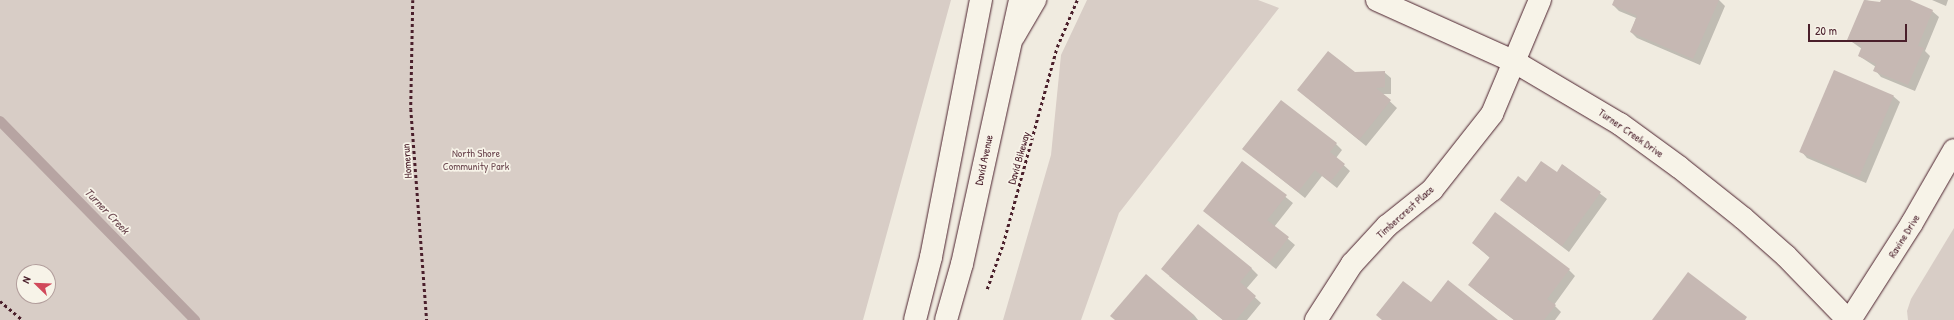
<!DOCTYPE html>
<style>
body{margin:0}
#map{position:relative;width:1954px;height:320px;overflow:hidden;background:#f0ebe0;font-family:"Patrick Hand",sans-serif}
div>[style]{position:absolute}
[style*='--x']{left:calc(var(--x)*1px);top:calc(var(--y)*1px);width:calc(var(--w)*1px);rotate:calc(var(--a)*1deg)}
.green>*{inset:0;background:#d8cdc6}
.shadow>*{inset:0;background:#0003}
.stream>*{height:10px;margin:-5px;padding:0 5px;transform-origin:5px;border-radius:5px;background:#b7a4a2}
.building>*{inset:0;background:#c6b8b3;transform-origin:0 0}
.path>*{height:2.5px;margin-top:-1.25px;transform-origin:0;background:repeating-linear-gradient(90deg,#4a1f2b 0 3px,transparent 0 6px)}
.roads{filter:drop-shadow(0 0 1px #4a1f2b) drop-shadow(0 0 1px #4a1f2b)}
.minor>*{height:22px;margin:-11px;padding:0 11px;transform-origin:11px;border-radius:11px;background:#f7f3e8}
.tertiary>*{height:22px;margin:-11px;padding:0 11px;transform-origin:11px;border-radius:11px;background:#f7f3e8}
.secondary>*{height:22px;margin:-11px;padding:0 11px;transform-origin:11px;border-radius:11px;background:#f7f3e8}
span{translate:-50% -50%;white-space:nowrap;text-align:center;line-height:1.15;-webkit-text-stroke:3.5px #f7f3e8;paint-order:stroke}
.street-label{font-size:11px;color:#4a1f2b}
.park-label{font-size:11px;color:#6e4a52}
.water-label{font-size:12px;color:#704e55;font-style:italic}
.north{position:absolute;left:16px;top:264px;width:40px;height:40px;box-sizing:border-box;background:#f7f3e8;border:1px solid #b29e9c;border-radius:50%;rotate:293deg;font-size:11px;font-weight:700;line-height:16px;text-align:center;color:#4a1f2b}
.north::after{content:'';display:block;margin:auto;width:14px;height:18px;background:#d1495b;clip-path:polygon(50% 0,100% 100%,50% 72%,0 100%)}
.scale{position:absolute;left:1808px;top:24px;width:99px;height:18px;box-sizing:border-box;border:2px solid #4a1f2b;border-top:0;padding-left:5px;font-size:12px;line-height:14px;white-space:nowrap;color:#4a1f2b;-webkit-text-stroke:3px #f7f3e8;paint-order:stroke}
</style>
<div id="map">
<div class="green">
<div style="clip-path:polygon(evenodd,0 0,951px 0,863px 320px,0 320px,0 0,24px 272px,48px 272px,48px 296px,24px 296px,24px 272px)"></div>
<div style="clip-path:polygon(1087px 0,1258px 0,1279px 8px,1119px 213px,1081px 320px,1003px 320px,1051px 155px,1061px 55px)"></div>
<div style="clip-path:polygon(1954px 228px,1954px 320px,1908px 320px,1907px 311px,1911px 299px)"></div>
</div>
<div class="shadow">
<div style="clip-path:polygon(1615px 0,1719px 0,1725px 6px,1700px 65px,1637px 38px,1631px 32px,1636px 18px,1619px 11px,1613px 5px)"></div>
<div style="clip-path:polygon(1865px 0,1881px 4px,1882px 0,1907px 0,1932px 11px,1939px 17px,1925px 51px,1930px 56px,1915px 91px,1881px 77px,1875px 70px,1876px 67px,1859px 56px,1862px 49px,1848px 39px)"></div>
<div style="clip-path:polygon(1932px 0,1948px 0,1946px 6px)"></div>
<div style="clip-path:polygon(1384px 72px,1391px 78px,1391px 94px,1382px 94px,1397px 108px,1366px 146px,1298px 90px,1355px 73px)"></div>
<div style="clip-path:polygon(1893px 96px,1900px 102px,1866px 183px,1807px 158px,1801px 151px)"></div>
<div style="clip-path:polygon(1336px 144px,1342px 150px,1336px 158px,1350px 171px,1337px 188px,1322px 176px,1305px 198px,1244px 149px)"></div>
<div style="clip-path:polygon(1242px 162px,1293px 203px,1274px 227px,1295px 245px,1276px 269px,1204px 211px)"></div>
<div style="clip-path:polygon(1563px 165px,1607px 199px,1569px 252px,1501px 200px,1526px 183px,1557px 173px)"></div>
<div style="clip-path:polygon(1473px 243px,1569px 270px,1575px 276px,1554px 305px,1561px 312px,1555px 320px,1514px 320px,1476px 291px,1470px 285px,1490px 258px)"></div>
<div style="clip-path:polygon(1251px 268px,1258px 275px,1246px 289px,1261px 303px,1247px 320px,1223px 320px,1169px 276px)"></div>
<div style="clip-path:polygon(1194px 315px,1198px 320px,1116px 320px)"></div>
</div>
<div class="stream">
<div style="--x:0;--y:121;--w:279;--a:45.6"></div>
</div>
<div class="building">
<div style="clip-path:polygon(1614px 0,1719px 0,1693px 59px,1630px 32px,1637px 16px,1612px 5px)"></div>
<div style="clip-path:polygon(1864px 0,1880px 2px,1881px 0,1910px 0,1933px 10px,1918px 46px,1924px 48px,1908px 85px,1873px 71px,1876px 64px,1858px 56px,1862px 46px,1847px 40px)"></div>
<div style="clip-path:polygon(1328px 51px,1355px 72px,1385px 71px,1385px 87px,1376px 88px,1391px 100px,1359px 140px,1297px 90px)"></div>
<div style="left:1834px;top:70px;width:65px;height:89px;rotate:23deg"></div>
<div style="clip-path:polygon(1281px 100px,1337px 143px,1330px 152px,1345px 164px,1330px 182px,1315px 170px,1298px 192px,1242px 149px)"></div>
<div style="clip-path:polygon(1242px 161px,1287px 195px,1267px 220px,1289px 237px,1269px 263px,1203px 211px)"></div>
<div style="clip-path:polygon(1541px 161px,1557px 172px,1562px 164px,1601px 192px,1562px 246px,1500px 200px,1518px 176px,1526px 182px)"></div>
<div style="clip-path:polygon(1495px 212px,1570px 269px,1547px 299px,1556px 305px,1544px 320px,1514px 320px,1468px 285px,1490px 257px,1472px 243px)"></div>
<div style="clip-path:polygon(1198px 224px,1252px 268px,1240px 282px,1256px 296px,1236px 320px,1223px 320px,1161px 269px)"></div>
<div style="clip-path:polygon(1688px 272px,1747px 317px,1745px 320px,1652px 320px)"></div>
<div style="clip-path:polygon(1146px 274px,1194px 315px,1190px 320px,1115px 320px,1110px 316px)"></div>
<div style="clip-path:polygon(1448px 280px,1498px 320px,1382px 320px,1376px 315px,1403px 281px,1431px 302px)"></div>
</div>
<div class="path">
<div style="--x:413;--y:0;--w:109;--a:91.1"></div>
<div style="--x:411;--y:109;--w:212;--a:85.7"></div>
<div style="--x:987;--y:289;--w:48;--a:-70.4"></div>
<div style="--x:1003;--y:244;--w:204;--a:-74.7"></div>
<div style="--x:1057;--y:47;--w:51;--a:-66.9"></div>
<div style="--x:0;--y:301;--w:30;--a:40"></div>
</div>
<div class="roads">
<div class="minor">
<div style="--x:1316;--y:320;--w:67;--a:-57.3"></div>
<div style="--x:1352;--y:264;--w:52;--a:-47.4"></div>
<div style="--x:1387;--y:226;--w:58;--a:-38.7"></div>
<div style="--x:1432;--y:190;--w:97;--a:-51.7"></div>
<div style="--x:1492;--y:114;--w:124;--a:-67.2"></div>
</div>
<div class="tertiary">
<div style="--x:1377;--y:0;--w:151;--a:24.2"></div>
<div style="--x:1515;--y:62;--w:122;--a:30.6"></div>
<div style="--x:1620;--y:124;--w:73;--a:36.1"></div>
<div style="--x:1679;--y:167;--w:82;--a:38.6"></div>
<div style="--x:1743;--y:218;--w:57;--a:41.5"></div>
<div style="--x:1786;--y:256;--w:89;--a:45.9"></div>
<div style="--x:1014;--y:36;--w:42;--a:-59.7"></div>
<div style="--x:1850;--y:320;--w:115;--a:-57.4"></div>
<div style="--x:1912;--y:223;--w:84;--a:-60.1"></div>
</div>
<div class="secondary">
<div style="--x:915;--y:320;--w:65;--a:-75.7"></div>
<div style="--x:931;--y:257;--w:262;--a:-79"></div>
<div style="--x:946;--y:320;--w:58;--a:-74.1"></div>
<div style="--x:962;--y:264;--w:270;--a:-77.6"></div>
</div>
</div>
<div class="street-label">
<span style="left:1631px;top:133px;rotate:35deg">Turner Creek Drive</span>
<span style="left:1019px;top:158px;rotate:-74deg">David Bikeway</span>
<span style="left:984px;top:160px;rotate:-78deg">David Avenue</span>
<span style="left:407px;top:161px;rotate:-94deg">Homerun</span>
<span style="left:1405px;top:212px;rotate:-42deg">Timbercrest Place</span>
<span style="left:1904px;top:236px;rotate:-58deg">Ravine Drive</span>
</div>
<div class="park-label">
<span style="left:476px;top:160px">North Shore<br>Community Park</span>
</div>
<div class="water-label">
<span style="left:107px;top:211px;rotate:46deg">Turner Creek</span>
</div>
<div class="north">N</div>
<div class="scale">20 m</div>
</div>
